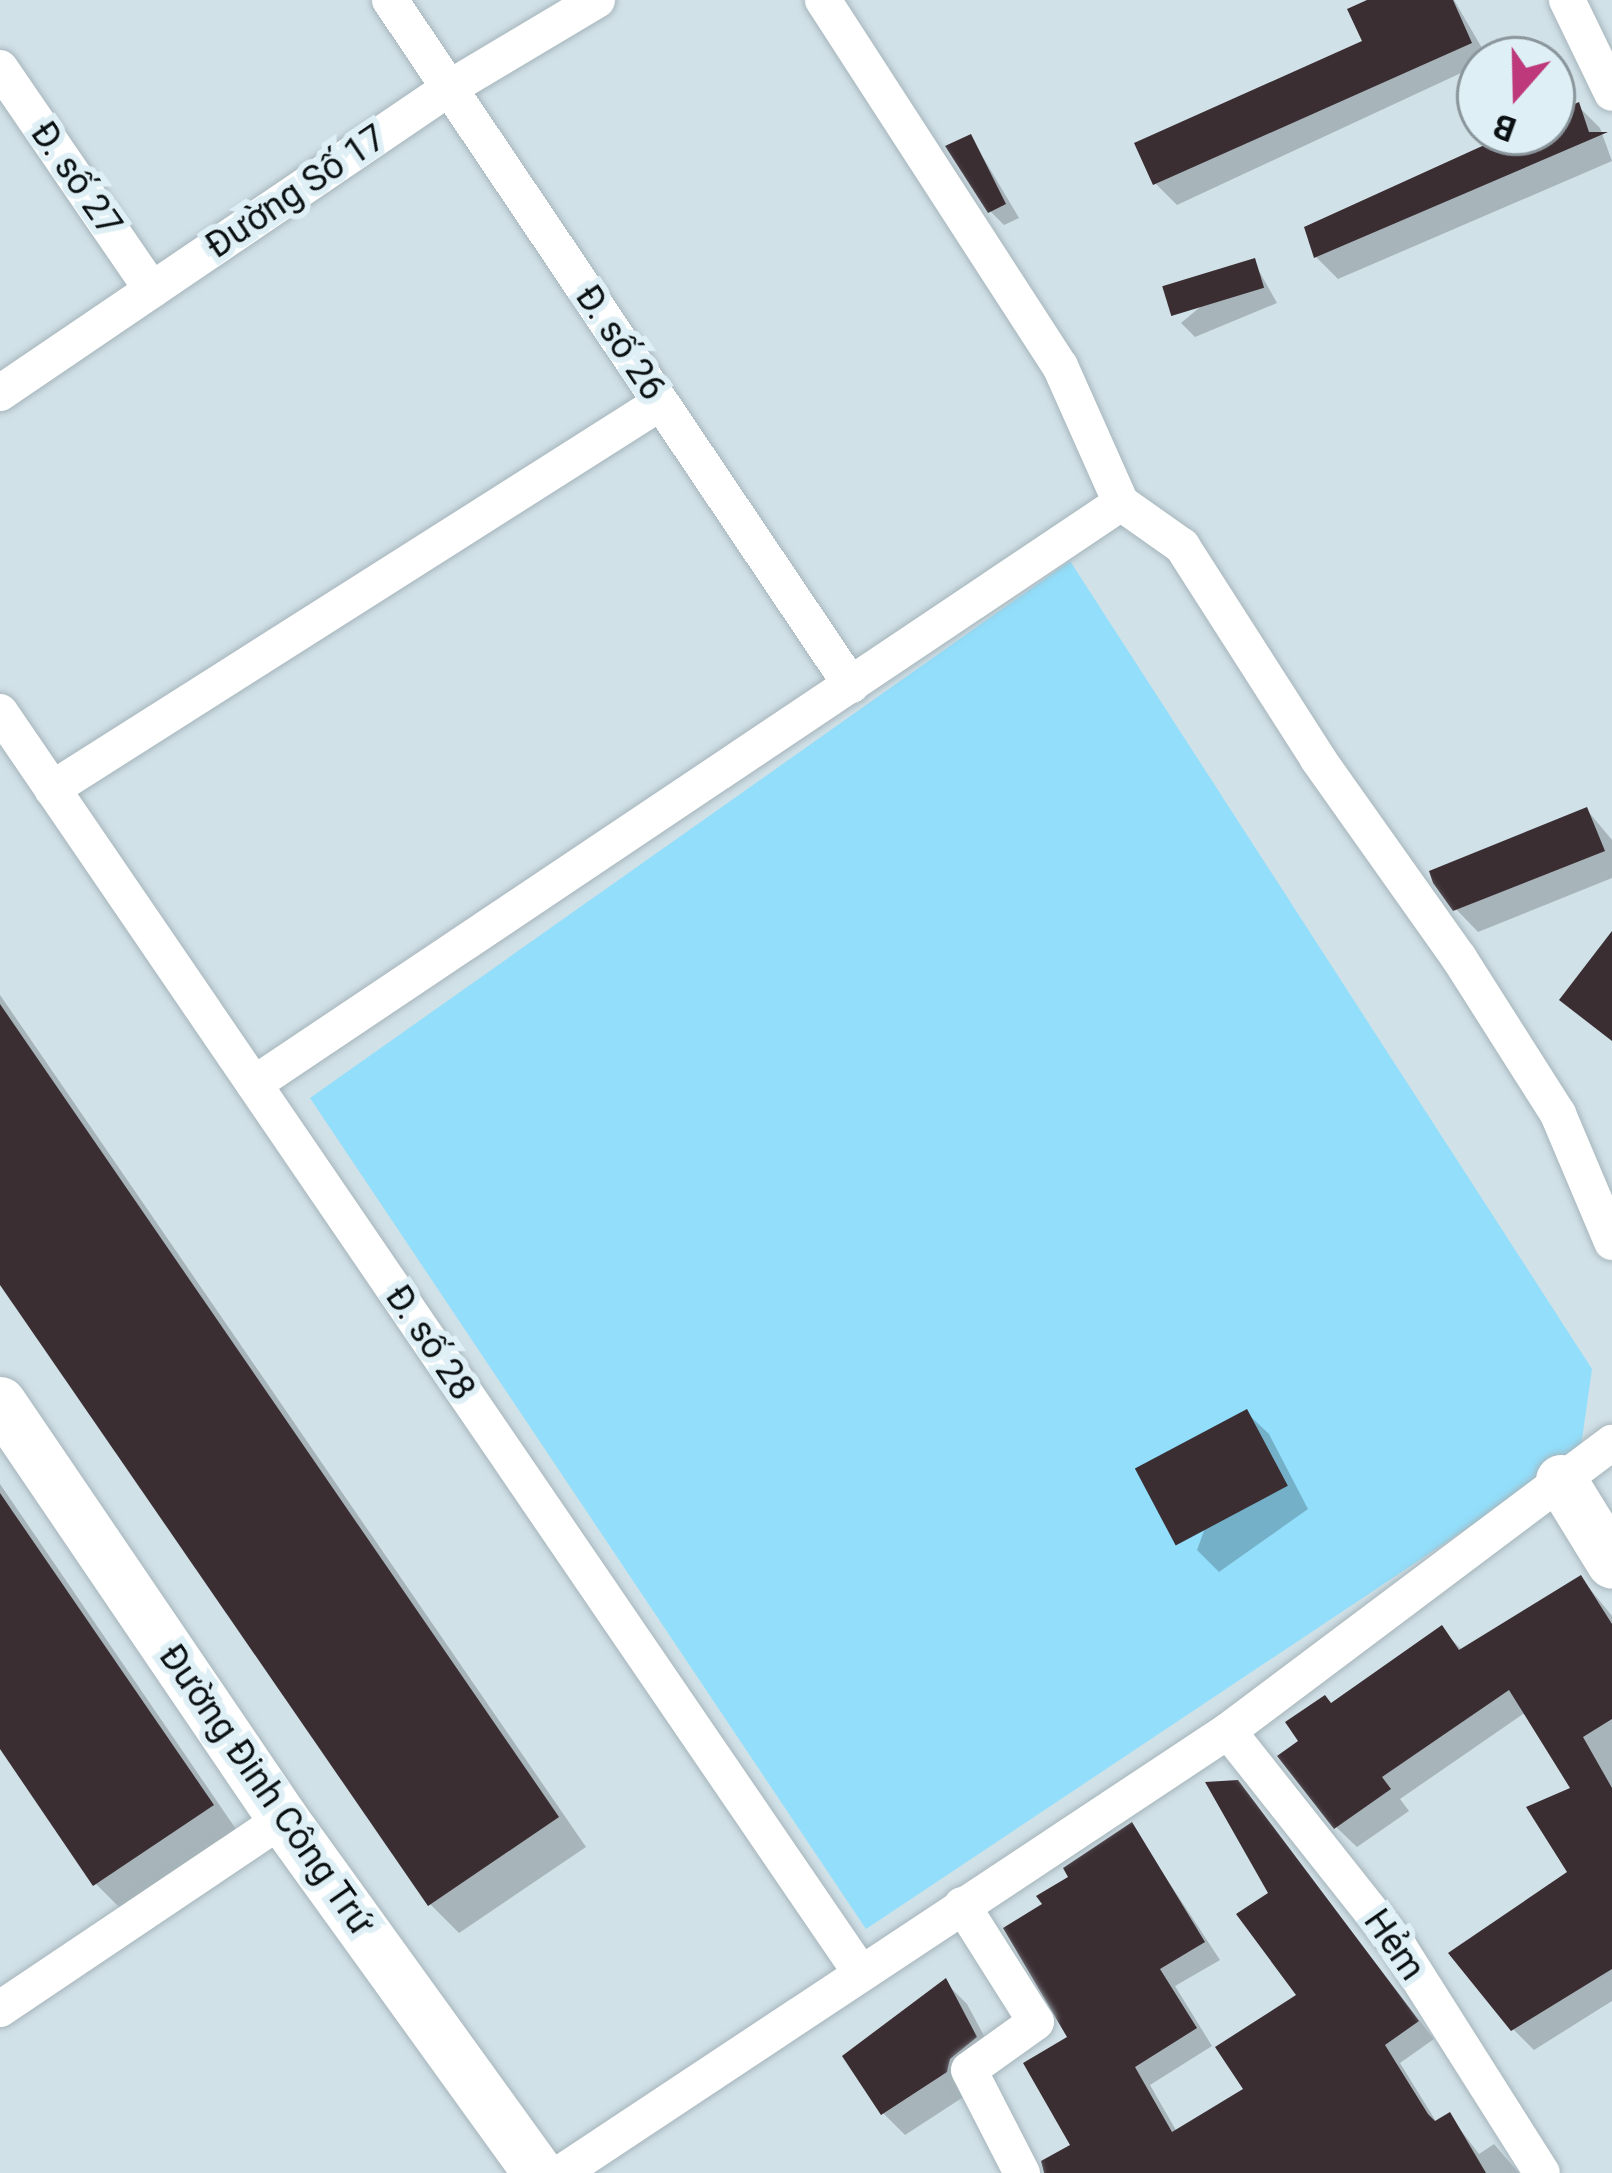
<!DOCTYPE html>
<meta charset="utf-8">
<style>
body{margin:0}
#map{position:relative;width:1612px;height:2173px;overflow:hidden;background:#d1e1e8;font-family:Roboto,sans-serif}
div>[style]{position:absolute}
[style*='--x']{left:calc(var(--x)*1px);top:calc(var(--y)*1px);width:calc(var(--w)*1px);rotate:calc(var(--a)*1deg)}
.green>*{inset:0;background:#92defb}
.shadow>*{inset:0;background:#0003}
.building>*{inset:0;background:#3b2e33;transform-origin:0 0}
.roads{filter:drop-shadow(0 0 3px #a6b5bb) drop-shadow(0 0 3px #a6b5bb)}
.street>*{height:36px;margin:-18px;padding:0 18px;transform-origin:18px;border-radius:18px;background:#fff}
.secondary>*{height:51px;margin:-25.5px;padding:0 25.5px;transform-origin:25.5px;border-radius:25.5px;background:#fff}
span{translate:-50% -50%;white-space:nowrap;text-align:center;line-height:1.15;-webkit-text-stroke:12px #deeff5;paint-order:stroke}
.street-label{font-size:36px;color:#0b1113}
.north{position:absolute;left:1456px;top:36px;width:120px;height:120px;box-sizing:border-box;background:#deeff5;border:3px solid #8a969b;border-radius:50%;rotate:200deg;font-size:33px;font-weight:700;line-height:48px;text-align:center;color:#0b1113}
.north::after{content:'';display:block;margin:auto;width:42px;height:54px;background:#be397c;clip-path:polygon(50% 0,100% 100%,50% 72%,0 100%)}
</style>
<div id="map">
<div class="green">
<div style="clip-path:polygon(1070px 561px,1592px 1369px,1580px 1453px,866px 1929px,310px 1098px)"></div>
</div>
<div class="shadow">
<div style="clip-path:polygon(1374px 0,1454px 0,1489px 60px,1177px 205px,1156px 184px,1366px 43px)"></div>
<div style="clip-path:polygon(1578px 106px,1600px 128px,1612px 161px,1338px 279px,1316px 257px,1521px 132px,1552px 132px,1552px 118px)"></div>
<div style="clip-path:polygon(971px 137px,1019px 218px,1004px 225px,990px 211px)"></div>
<div style="clip-path:polygon(1254px 262px,1277px 303px,1195px 337px,1181px 323px)"></div>
<div style="clip-path:polygon(1587px 810px,1612px 840px,1612px 878px,1478px 932px,1456px 909px)"></div>
<div style="clip-path:polygon(0 995px,586px 1847px,459px 1933px,430px 1904px,0 1280px)"></div>
<div style="clip-path:polygon(1247px 1413px,1269px 1434px,1308px 1509px,1219px 1572px,1197px 1550px)"></div>
<div style="clip-path:polygon(0 1484px,240px 1835px,125px 1913px,96px 1884px,0 1744px)"></div>
<div style="clip-path:polygon(1581px 1578px,1612px 1616px,1612px 2001px,1534px 2050px,1513px 2029px,1571px 1873px,1574px 1790px,1526px 1712px,1400px 1799px,1409px 1811px,1357px 1847px,1336px 1827px,1302px 1742px,1332px 1706px,1441px 1629px,1463px 1651px)"></div>
<div style="clip-path:polygon(1237px 1783px,1434px 2039px,1400px 2063px,1437px 2123px,1450px 2116px,1479px 2154px,1494px 2144px,1519px 2173px,1050px 2173px,1074px 2146px,1072px 2038px,1046px 1905px,1132px 1826px,1220px 1960px,1175px 1986px,1212px 2046px,1150px 2085px,1177px 2132px,1247px 2090px,1301px 1996px)"></div>
<div style="clip-path:polygon(945px 1982px,967px 2004px,997px 2060px,968px 2094px,905px 2135px,883px 2113px)"></div>
</div>
<div class="building">
<div style="clip-path:polygon(1367px 0,1453px 0,1472px 43px,1153px 185px,1134px 143px,1362px 41px,1347px 9px)"></div>
<div style="clip-path:polygon(1579px 102px,1589px 132px,1608px 132px,1314px 258px,1304px 227px,1513px 132px,1552px 132px,1552px 114px)"></div>
<div style="clip-path:polygon(971px 134px,1006px 204px,988px 213px,945px 146px)"></div>
<div style="left:1255px;top:258px;width:31px;height:97px;rotate:73deg"></div>
<div style="clip-path:polygon(1587px 807px,1605px 851px,1453px 911px,1433px 883px,1429px 871px)"></div>
<div style="clip-path:polygon(1612px 931px,1612px 1041px,1559px 1000px)"></div>
<div style="clip-path:polygon(0 1004px,559px 1817px,428px 1906px,0 1285px)"></div>
<div style="left:1247px;top:1409px;width:87px;height:127px;rotate:62deg"></div>
<div style="clip-path:polygon(0 1493px,214px 1805px,93px 1886px,0 1749px)"></div>
<div style="clip-path:polygon(1581px 1575px,1612px 1624px,1612px 1719px,1583px 1737px,1612px 1788px,1612px 1969px,1511px 2031px,1448px 1953px,1567px 1872px,1526px 1807px,1570px 1788px,1509px 1690px,1382px 1777px,1391px 1789px,1334px 1829px,1277px 1756px,1298px 1741px,1285px 1722px,1325px 1695px,1331px 1703px,1442px 1625px,1459px 1650px)"></div>
<div style="clip-path:polygon(1238px 1780px,1419px 2021px,1385px 2045px,1428px 2114px,1435px 2121px,1450px 2112px,1486px 2173px,1044px 2173px,1041px 2161px,1070px 2145px,1023px 2063px,1067px 2037px,1003px 1928px,1042px 1904px,1036px 1896px,1068px 1877px,1063px 1868px,1132px 1822px,1205px 1942px,1160px 1969px,1197px 2028px,1135px 2067px,1172px 2132px,1243px 2089px,1215px 2047px,1296px 1995px,1236px 1914px,1268px 1893px,1205px 1782px)"></div>
<div style="clip-path:polygon(946px 1978px,977px 2037px,950px 2059px,947px 2072px,881px 2115px,842px 2056px)"></div>
</div>
<div class="roads">
<div class="street">
<div style="--x:390;--y:0;--w:826;--a:56.06"></div>
<div style="--x:823;--y:0;--w:436;--a:57.1"></div>
<div style="--x:1060;--y:366;--w:150;--a:66"></div>
<div style="--x:1567;--y:0;--w:103;--a:64.2"></div>
<div style="--x:0;--y:68;--w:269;--a:55.6"></div>
<div style="--x:0;--y:393;--w:545;--a:-34.16"></div>
<div style="--x:451;--y:87;--w:170;--a:-30.8"></div>
<div style="--x:1121;--y:503;--w:75;--a:35.2"></div>
<div style="--x:1182;--y:546;--w:253;--a:57.4"></div>
<div style="--x:1318;--y:759;--w:244;--a:54.7"></div>
<div style="--x:1459;--y:958;--w:185;--a:57.6"></div>
<div style="--x:1558;--y:1114;--w:139;--a:67.1"></div>
<div style="--x:0;--y:712;--w:1527;--a:55.68"></div>
<div style="--x:52;--y:789;--w:720;--a:-32.41"></div>
<div style="--x:254;--y:1084;--w:1044;--a:-33.83"></div>
<div style="--x:1228;--y:1731;--w:275;--a:51.6"></div>
<div style="--x:1399;--y:1947;--w:267;--a:57.7"></div>
<div style="--x:962;--y:1905;--w:138;--a:57.7"></div>
<div style="--x:1036;--y:2022;--w:82;--a:144.4"></div>
<div style="--x:969;--y:2070;--w:116;--a:62.8"></div>
<div style="--x:0;--y:2009;--w:341;--a:-33.9"></div>
<div style="--x:561;--y:2173;--w:800;--a:-33.53"></div>
<div style="--x:1228;--y:1731;--w:480;--a:-36.9"></div>
</div>
<div class="secondary">
<div style="--x:0;--y:1402;--w:504;--a:55.84"></div>
<div style="--x:283;--y:1819;--w:436;--a:54.2"></div>
<div style="--x:1561;--y:1480;--w:97;--a:58.4"></div>
</div>
</div>
<div class="street-label">
<span style="left:76px;top:179px;rotate:55deg">Đ. số 27</span>
<span style="left:296px;top:192px;rotate:-34deg">Đường Số 17</span>
<span style="left:620px;top:343px;rotate:56deg">Đ. số 26</span>
<span style="left:430px;top:1343px;rotate:56deg">Đ. số 28</span>
<span style="left:266px;top:1790px;rotate:55deg">Đường Đinh Công Trứ</span>
<span style="left:1394px;top:1945px;rotate:55deg">Hẻm</span>
</div>
<div class="north">B</div>
</div>
